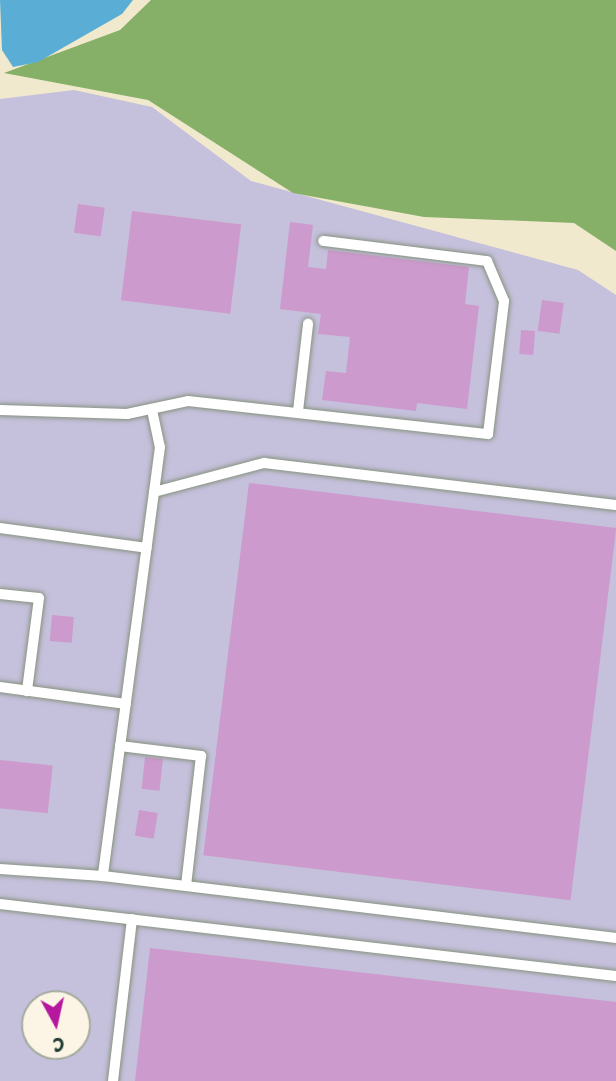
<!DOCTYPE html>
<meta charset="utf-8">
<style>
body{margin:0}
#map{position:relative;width:616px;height:1081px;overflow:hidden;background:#f1e9cd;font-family:"Shantell Sans",sans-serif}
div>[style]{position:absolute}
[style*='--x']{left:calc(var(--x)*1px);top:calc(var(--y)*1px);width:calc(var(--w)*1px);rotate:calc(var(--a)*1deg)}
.industrial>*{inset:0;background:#c5c0db}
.forest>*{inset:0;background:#86b068}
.water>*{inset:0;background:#5aaed6}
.building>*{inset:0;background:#cc9acc;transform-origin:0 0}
.roads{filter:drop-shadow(0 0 2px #889380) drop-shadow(0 0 2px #889380)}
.service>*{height:10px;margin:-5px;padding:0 5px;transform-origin:5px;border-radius:5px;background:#fff}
span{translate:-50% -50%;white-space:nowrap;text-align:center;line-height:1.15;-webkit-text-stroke:5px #fcf5e5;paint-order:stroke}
.north{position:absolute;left:21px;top:990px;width:70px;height:70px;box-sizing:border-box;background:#fcf5e5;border:2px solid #a4ab9e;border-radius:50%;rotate:172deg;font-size:19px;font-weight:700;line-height:28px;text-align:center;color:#1f3d34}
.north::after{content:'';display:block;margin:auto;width:24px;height:32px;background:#b5179e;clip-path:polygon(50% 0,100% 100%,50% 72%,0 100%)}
</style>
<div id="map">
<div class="industrial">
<div style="clip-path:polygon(evenodd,74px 90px,152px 107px,251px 181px,578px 270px,616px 295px,616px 1081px,0 1081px,0 99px,74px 90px,35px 1004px,77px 1004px,77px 1046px,35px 1046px,35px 1004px)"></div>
</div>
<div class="forest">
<div style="clip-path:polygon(151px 0,616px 0,616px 251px,574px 223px,424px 217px,293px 193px,148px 100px,4px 73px,120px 30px)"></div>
</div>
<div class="water">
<div style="clip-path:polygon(0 0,133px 0,122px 14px,38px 62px,13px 67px,2px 50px)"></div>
</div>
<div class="building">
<div style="left:78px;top:204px;width:27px;height:29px;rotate:8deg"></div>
<div style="left:132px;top:211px;width:110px;height:90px;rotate:7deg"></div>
<div style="clip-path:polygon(290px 222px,313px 225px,308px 267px,326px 269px,328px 250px,469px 267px,465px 304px,479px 306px,467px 409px,417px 403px,416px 411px,322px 400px,326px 371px,346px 373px,350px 337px,318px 334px,321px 314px,280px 309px)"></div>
<div style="left:542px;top:300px;width:22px;height:31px;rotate:8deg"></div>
<div style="left:521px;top:330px;width:14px;height:24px;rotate:4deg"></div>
<div style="left:249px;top:483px;width:370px;height:375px;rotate:7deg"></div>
<div style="left:52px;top:615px;width:22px;height:26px;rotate:5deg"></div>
<div style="left:145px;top:757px;width:18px;height:32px;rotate:6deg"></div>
<div style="left:0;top:760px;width:53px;height:48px;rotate:6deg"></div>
<div style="left:139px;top:810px;width:19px;height:26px;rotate:9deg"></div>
<div style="clip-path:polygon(150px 948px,616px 1002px,616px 1081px,135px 1081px)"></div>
</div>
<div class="roads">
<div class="service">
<div style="--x:0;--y:410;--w:127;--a:1.8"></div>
<div style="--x:127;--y:414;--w:62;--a:-12"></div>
<div style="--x:188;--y:401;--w:302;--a:6.3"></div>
<div style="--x:488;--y:434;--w:134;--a:-83.1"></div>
<div style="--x:504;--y:301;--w:43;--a:-113"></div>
<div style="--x:487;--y:261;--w:165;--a:-173"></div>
<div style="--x:152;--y:410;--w:38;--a:78"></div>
<div style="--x:160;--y:447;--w:433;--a:97.6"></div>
<div style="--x:103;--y:876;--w:517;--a:6.89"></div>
<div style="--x:298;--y:411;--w:88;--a:-83.4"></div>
<div style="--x:154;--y:492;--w:114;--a:-14.8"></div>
<div style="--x:264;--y:463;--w:354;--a:6.8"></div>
<div style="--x:0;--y:528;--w:148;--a:7.7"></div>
<div style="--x:0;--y:594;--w:39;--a:6"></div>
<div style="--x:39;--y:598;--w:94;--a:97.4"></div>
<div style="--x:0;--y:687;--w:127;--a:7.7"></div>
<div style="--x:120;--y:746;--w:82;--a:7"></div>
<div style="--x:201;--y:756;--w:130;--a:96.6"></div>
<div style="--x:0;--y:869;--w:103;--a:3.9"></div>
<div style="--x:0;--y:904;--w:620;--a:6.67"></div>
<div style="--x:113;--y:1081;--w:163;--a:-83.3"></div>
</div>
</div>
<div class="north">С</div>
</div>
